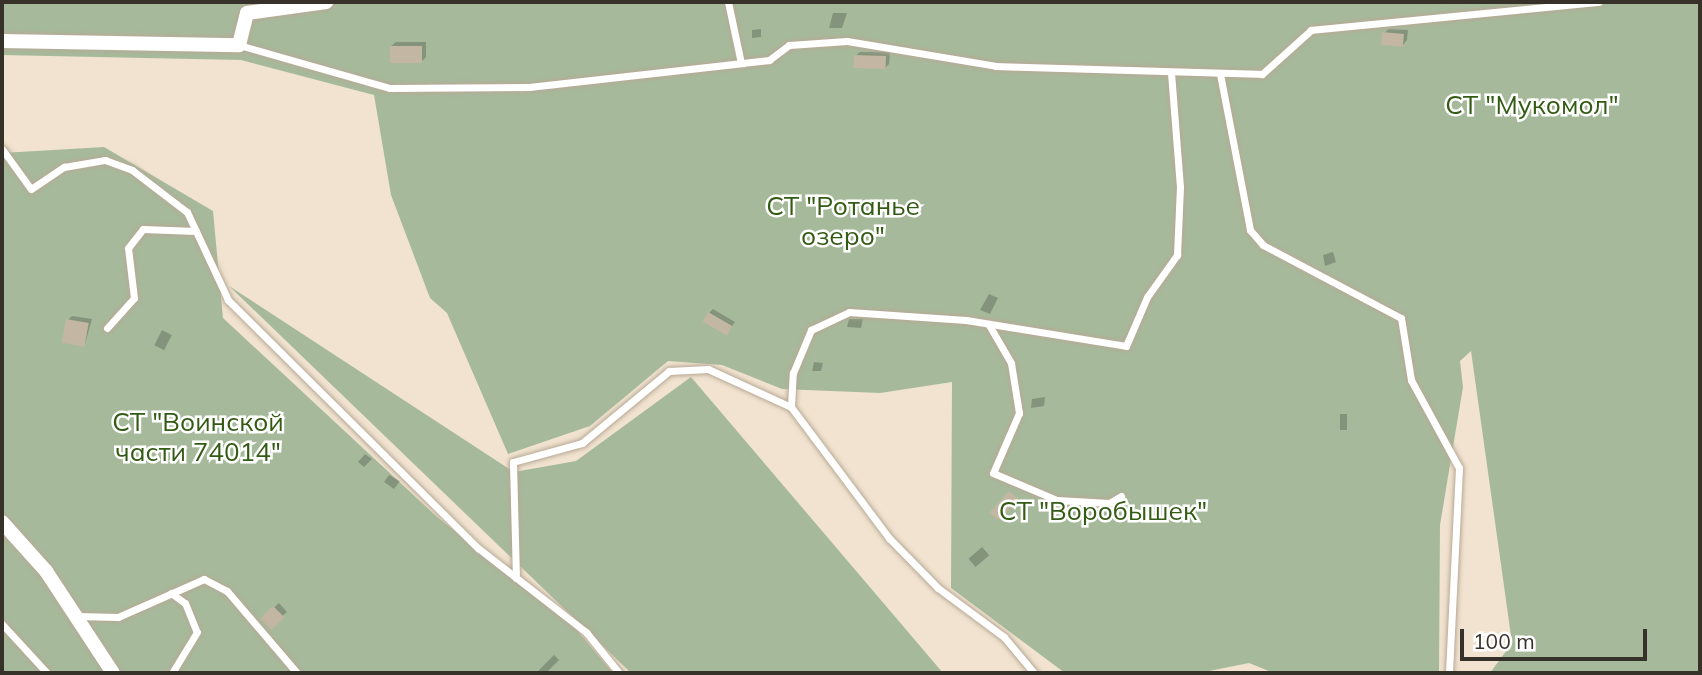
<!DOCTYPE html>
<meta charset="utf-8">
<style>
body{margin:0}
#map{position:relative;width:1702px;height:675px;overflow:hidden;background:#f1e3cf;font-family:Mulish,sans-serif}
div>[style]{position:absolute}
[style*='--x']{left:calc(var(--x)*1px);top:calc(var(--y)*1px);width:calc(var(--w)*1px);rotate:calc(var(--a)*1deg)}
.green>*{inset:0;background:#a6ba9b}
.shadow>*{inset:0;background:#0003;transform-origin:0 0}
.building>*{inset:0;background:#c3b6a2;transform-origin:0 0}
.roads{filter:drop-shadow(0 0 2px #b7a996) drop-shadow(0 0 2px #b7a996)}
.lane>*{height:7px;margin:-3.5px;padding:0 3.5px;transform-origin:3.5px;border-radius:3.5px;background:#fff}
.street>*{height:14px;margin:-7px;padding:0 7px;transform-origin:7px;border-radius:7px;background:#fff}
span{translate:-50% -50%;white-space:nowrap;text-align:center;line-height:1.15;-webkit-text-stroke:5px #fff;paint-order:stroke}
.park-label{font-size:26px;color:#335b13}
.frame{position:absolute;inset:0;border:4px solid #363129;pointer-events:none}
.scale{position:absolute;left:1460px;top:629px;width:187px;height:32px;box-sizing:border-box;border:4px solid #363129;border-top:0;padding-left:9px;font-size:21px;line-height:24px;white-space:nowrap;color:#363129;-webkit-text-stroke:5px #fff;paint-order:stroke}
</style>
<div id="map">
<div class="green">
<div style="clip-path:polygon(2px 2px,1700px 2px,1700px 673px,1490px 673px,1512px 643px,1471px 351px,1460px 361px,1463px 387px,1440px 525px,1439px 673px,1274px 673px,1249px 663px,1199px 673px,1065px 673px,951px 588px,952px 382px,880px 393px,782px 389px,722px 365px,668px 361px,590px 426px,508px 454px,447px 313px,430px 298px,391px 195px,374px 95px,241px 60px,2px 55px)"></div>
<div style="clip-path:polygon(104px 147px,213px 211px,223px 318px,436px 516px,576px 629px,613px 673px,2px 673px,2px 153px)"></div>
<div style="clip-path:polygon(229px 286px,514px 472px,576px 461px,691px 377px,943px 673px,631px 673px)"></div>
</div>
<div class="shadow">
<div style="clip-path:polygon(833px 13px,847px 13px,842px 28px,829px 28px)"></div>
<div style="clip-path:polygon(761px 29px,761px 37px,752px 38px,752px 30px)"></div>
<div style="clip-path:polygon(1389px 29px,1408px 30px,1407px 40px,1403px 45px,1384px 33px)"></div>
<div style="clip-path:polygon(396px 42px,426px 42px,426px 57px,422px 61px,391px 46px)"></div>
<div style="clip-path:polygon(860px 52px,890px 52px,889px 64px,885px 68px,855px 56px)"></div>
<div style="clip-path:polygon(1333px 252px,1336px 262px,1325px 266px,1323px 255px)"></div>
<div style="clip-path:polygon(989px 294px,998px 298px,990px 314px,980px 310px)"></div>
<div style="clip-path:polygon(713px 309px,735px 322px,730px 329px,709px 313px)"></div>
<div style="clip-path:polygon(72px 316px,92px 319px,85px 344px,68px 320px)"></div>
<div style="clip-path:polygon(863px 319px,861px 328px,847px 327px,849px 319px)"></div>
<div style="left:162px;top:330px;width:11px;height:17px;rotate:27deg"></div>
<div style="clip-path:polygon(823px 363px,821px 371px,812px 371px,814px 362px)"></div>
<div style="clip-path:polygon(1045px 397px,1044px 406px,1031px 408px,1032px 399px)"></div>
<div style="left:1340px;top:414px;width:7px;height:16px"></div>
<div style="left:211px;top:418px;width:7px;height:10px;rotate:34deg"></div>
<div style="clip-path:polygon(365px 454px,372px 459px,364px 467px,358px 462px)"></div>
<div style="clip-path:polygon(389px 475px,400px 481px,394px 489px,384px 482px)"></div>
<div style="left:982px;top:547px;width:11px;height:18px;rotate:49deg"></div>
<div style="left:279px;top:603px;width:12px;height:23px;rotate:48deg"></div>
<div style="clip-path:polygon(554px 655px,559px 660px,546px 673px,536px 673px)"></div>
</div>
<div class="building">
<div style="left:1382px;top:32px;width:22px;height:13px;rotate:5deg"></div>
<div style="left:390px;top:46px;width:32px;height:17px"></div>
<div style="left:854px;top:55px;width:32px;height:13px;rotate:2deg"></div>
<div style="left:708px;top:312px;width:28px;height:11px;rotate:30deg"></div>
<div style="left:66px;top:319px;width:23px;height:24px;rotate:10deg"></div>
<div style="left:1009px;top:491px;width:12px;height:29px;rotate:42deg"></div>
<div style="left:273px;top:606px;width:16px;height:18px;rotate:45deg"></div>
</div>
<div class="roads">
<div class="lane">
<div style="--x:728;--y:2;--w:62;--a:78"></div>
<div style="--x:239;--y:45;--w:157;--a:15.9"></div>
<div style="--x:390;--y:88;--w:139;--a:-0.4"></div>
<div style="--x:529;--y:87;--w:242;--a:-6.4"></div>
<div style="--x:769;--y:60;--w:25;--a:-37"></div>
<div style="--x:789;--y:45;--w:58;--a:-3.9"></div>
<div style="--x:847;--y:41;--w:151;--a:9.5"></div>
<div style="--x:996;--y:66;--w:266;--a:1.7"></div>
<div style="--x:1262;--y:74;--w:66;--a:-41.9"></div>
<div style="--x:1311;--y:30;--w:289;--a:-5.6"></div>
<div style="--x:1220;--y:74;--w:159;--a:79.1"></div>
<div style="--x:1250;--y:230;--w:20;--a:49"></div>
<div style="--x:1263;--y:245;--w:156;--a:27.9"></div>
<div style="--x:1401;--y:318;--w:63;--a:80.8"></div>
<div style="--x:1411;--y:380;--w:100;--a:61.4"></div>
<div style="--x:1459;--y:468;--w:205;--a:92.8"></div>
<div style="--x:2;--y:149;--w:49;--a:54.1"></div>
<div style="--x:31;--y:189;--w:40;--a:-34"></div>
<div style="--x:64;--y:167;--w:42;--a:-9.7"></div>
<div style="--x:105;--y:160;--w:29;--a:20"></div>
<div style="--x:132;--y:170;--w:69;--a:37.4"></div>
<div style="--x:187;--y:212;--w:97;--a:65"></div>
<div style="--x:228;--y:300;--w:352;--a:44.8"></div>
<div style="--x:478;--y:548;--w:137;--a:37.9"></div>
<div style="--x:586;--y:632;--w:53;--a:51.2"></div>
<div style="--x:989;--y:325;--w:44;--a:59.9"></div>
<div style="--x:1011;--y:363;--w:51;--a:80.9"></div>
<div style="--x:1019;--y:413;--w:65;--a:113.4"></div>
<div style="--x:993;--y:473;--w:69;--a:22.9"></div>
<div style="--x:1057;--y:500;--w:52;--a:3.3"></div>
<div style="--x:1109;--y:503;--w:14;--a:-30"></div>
<div style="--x:107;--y:328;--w:40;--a:-48"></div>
<div style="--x:134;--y:298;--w:50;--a:-96.8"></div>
<div style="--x:128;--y:248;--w:24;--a:-52"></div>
<div style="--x:143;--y:229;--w:53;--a:2.2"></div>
<div style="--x:791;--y:407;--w:34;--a:-87"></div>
<div style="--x:793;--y:373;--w:47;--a:-67.3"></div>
<div style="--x:811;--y:330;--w:42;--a:-25.3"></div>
<div style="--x:849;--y:312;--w:117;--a:3.9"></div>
<div style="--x:966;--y:320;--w:162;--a:9.2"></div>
<div style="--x:1126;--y:346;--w:53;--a:-66.8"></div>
<div style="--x:1147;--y:297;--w:52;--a:-54.5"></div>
<div style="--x:1177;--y:255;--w:68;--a:-87.5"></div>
<div style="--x:1180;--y:187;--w:114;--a:-94.5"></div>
<div style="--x:516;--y:578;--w:116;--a:-91.5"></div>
<div style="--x:513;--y:462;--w:72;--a:-15.4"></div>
<div style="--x:582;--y:443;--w:113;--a:-39.6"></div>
<div style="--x:669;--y:371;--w:39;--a:-3"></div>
<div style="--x:708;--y:369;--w:91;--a:24.6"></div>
<div style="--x:791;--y:407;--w:164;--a:53.2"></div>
<div style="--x:889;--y:538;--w:70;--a:45.6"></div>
<div style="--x:938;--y:588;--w:82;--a:36.6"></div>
<div style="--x:1004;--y:637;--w:47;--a:50.2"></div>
<div style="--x:171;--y:593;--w:17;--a:36"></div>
<div style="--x:185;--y:603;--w:31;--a:68"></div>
<div style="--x:197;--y:632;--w:48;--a:121.4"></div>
<div style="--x:77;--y:616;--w:41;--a:1.4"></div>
<div style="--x:118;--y:617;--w:94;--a:-23.8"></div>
<div style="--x:204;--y:579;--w:26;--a:28"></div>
<div style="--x:227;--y:591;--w:108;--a:49.5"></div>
<div style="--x:2;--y:624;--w:67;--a:47.4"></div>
</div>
<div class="street">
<div style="--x:2;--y:41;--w:237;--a:1"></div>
<div style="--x:239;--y:45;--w:33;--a:-76"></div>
<div style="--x:247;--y:13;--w:80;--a:-7.9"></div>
<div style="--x:2;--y:522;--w:66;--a:48.1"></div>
<div style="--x:46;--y:571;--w:122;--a:56.7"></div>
</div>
</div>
<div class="park-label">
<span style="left:1532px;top:105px">СТ "Мукомол"</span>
<span style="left:843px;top:221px">СТ "Ротанье<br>озеро"</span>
<span style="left:198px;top:437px">СТ "Воинской<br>части 74014"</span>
<span style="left:1103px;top:511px">СТ "Воробышек"</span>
</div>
<div class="frame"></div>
<div class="scale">100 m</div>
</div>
